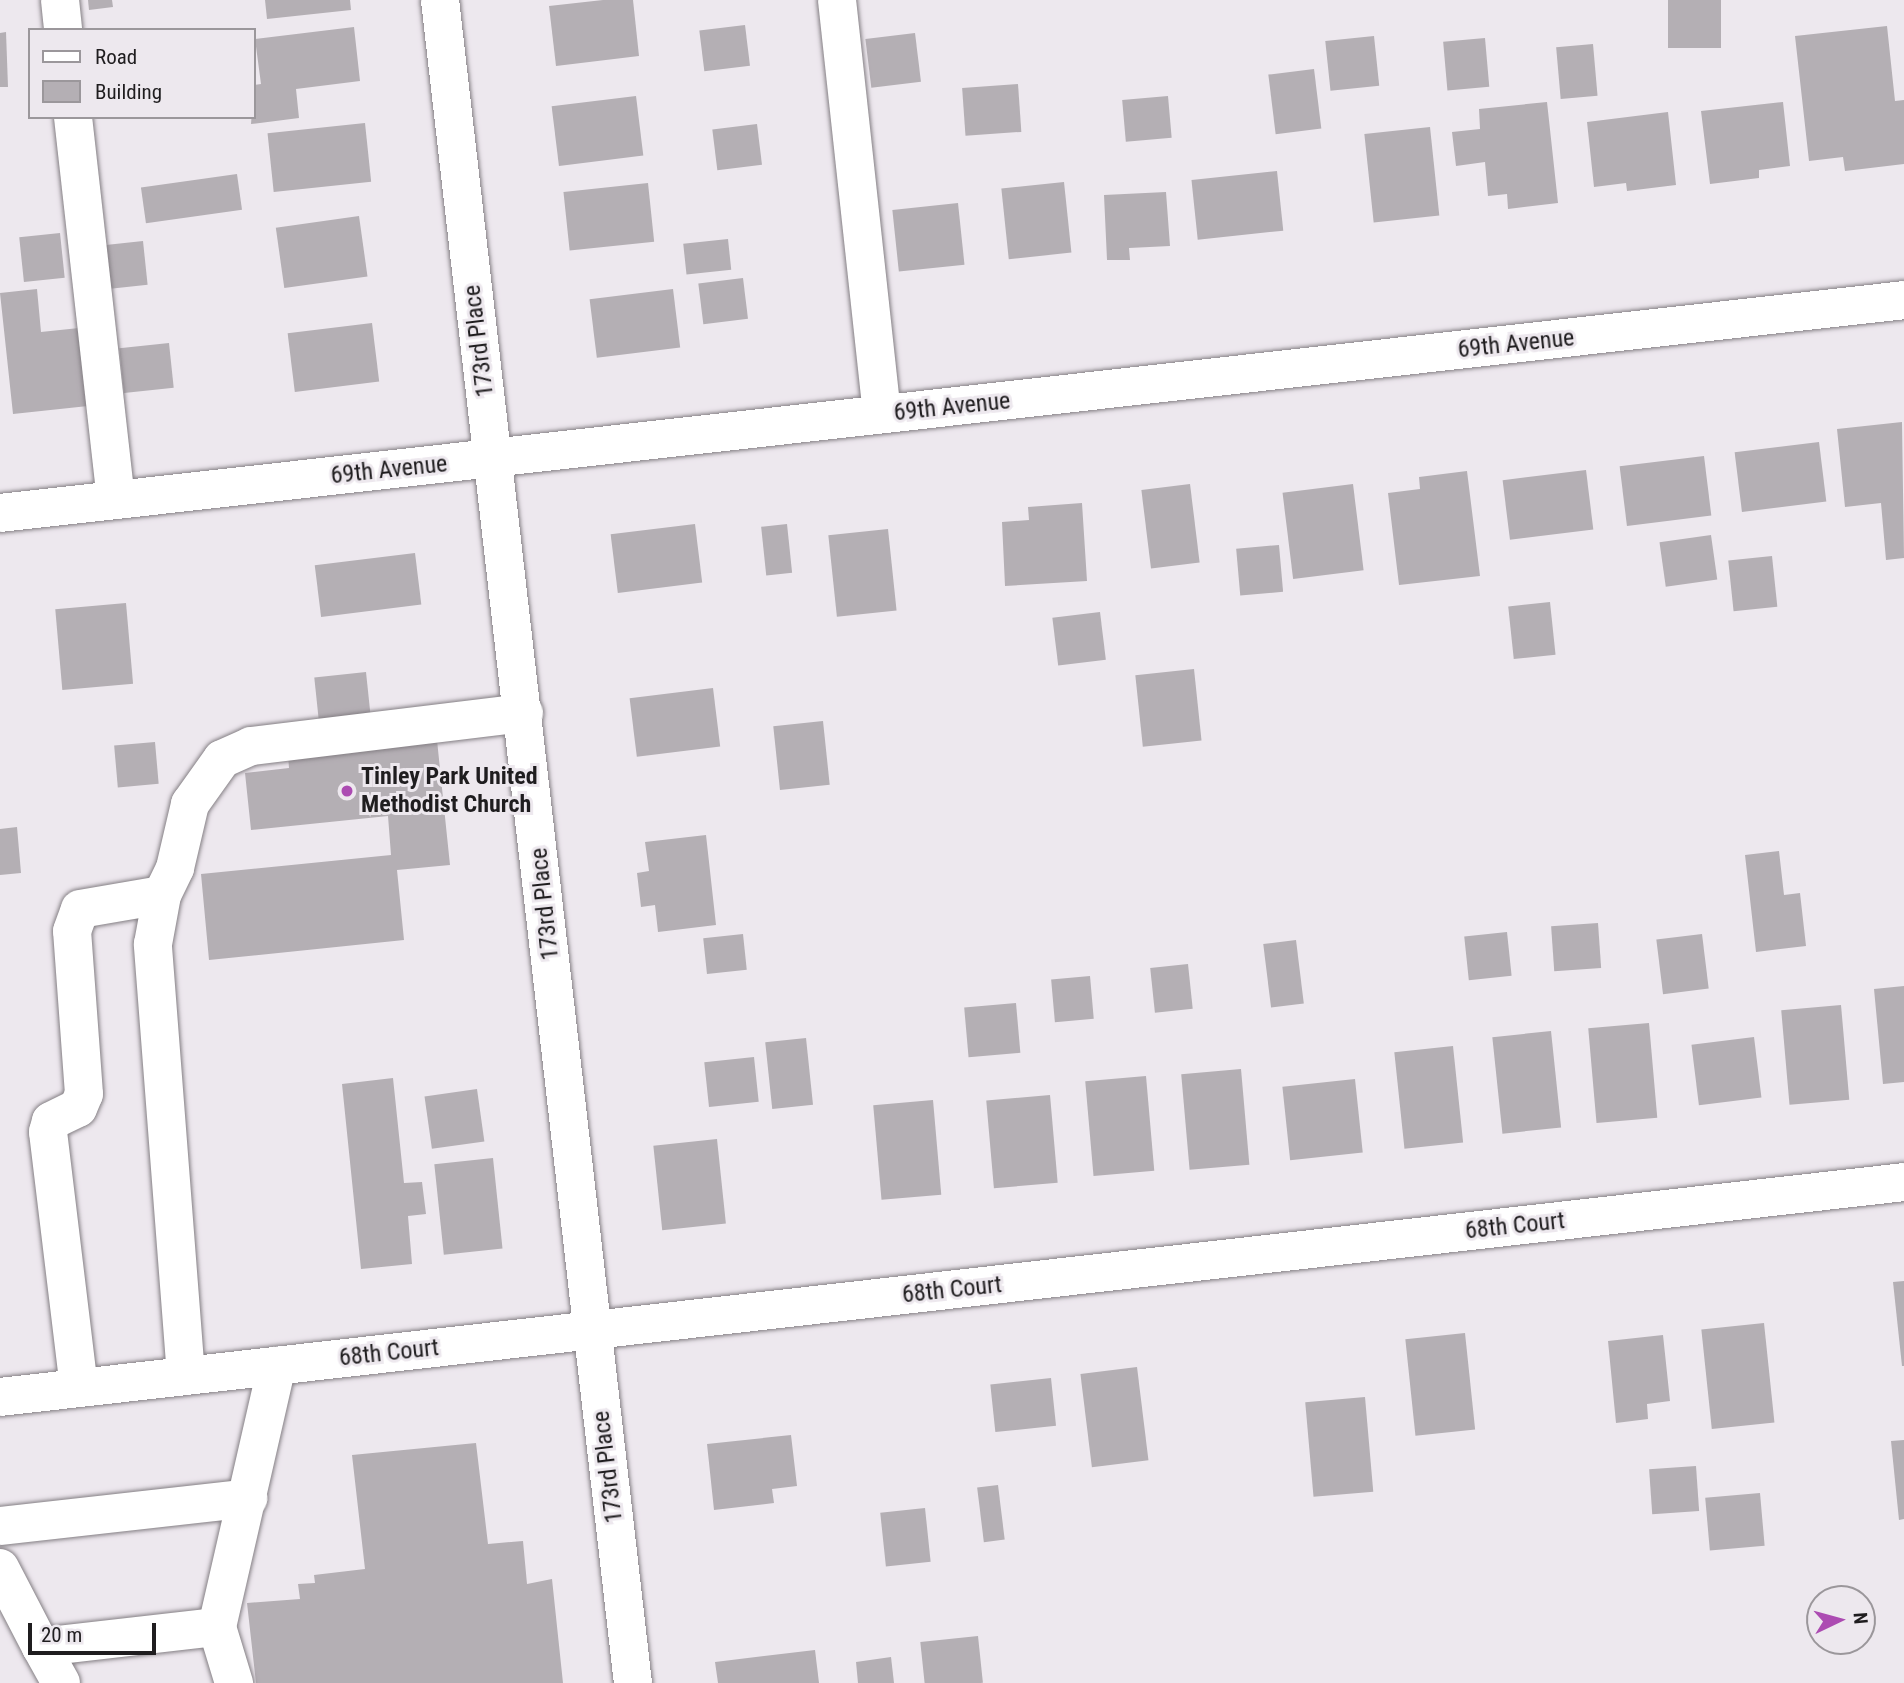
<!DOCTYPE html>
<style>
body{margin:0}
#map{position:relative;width:1904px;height:1683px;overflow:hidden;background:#ede8ee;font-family:"Roboto Condensed",sans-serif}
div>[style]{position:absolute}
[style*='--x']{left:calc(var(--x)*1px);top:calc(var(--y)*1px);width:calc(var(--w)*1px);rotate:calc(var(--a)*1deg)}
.building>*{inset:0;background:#b4afb4;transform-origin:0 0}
.roads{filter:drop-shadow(0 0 2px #847f84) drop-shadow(0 0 2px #847f84)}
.minor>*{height:38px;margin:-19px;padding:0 19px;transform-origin:19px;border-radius:19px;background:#fff}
.dots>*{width:19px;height:19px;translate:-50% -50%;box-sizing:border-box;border:4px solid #ede8ee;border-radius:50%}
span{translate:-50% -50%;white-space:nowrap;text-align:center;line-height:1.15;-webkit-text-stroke:6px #ede8ee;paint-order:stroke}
.street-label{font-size:24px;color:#1f1d1f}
.poi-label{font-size:24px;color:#1f1d1f;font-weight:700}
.left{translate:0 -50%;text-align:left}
.legend{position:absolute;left:28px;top:28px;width:228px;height:91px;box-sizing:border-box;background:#ede8ee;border:2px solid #9b979b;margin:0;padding:9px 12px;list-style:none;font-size:21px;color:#1f1d1f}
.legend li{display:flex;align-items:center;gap:14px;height:35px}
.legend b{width:35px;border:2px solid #9b979b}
.north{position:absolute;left:1806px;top:1585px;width:70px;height:70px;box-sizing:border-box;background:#ede8ee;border:2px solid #9b979b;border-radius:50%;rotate:85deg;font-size:19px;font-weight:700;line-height:28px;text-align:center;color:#1f1d1f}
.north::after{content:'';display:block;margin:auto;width:24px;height:32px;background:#ac4bb2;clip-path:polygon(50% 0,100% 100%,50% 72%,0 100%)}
.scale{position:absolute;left:28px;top:1623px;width:128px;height:32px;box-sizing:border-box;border:4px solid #1f1d1f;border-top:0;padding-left:9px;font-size:21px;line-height:24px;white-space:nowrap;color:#1f1d1f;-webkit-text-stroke:5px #ede8ee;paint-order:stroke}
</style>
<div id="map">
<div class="building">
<div style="clip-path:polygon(88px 0,112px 0,113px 7px,89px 10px)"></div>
<div style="clip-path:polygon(265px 0,350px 0,351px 10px,267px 19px)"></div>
<div style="clip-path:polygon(603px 0,633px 0,639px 56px,556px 66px,549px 6px)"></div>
<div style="left:1668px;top:0;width:53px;height:48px"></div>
<div style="left:745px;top:25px;width:41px;height:46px;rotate:83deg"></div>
<div style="clip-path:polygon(1887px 26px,1895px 101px,1904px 100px,1904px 164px,1845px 171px,1843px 157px,1809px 161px,1795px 36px)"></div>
<div style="clip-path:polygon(354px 27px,360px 81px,296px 89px,299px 118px,251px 124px,254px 85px,261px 84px,255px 39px)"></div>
<div style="clip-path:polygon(6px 32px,8px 87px,0 87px,0 33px)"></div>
<div style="left:915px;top:33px;width:49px;height:50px;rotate:83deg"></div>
<div style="left:1374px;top:36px;width:50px;height:49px;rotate:84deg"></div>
<div style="left:1485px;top:38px;width:49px;height:42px;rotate:85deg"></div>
<div style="left:1593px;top:44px;width:52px;height:37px;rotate:85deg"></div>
<div style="left:1314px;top:69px;width:60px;height:46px;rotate:83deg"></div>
<div style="left:1018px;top:84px;width:48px;height:56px;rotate:86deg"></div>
<div style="left:636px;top:96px;width:60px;height:85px;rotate:83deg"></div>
<div style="left:1168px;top:96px;width:42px;height:46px;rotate:85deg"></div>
<div style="clip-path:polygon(1547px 102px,1558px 203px,1508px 209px,1507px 194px,1488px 196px,1485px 162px,1456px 166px,1452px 132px,1480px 129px,1479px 109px)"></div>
<div style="clip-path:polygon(1783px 102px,1790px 166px,1759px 170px,1759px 178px,1710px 184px,1701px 111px)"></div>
<div style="clip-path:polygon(1668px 112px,1676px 185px,1627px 191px,1626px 183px,1594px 187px,1587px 122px)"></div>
<div style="left:365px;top:123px;width:59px;height:98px;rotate:84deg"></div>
<div style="left:757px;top:124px;width:41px;height:45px;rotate:83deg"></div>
<div style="left:1430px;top:127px;width:89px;height:66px;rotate:84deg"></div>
<div style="left:1277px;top:171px;width:60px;height:86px;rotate:84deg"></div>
<div style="left:237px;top:174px;width:36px;height:97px;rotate:82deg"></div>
<div style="left:1064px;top:182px;width:71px;height:63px;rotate:84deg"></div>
<div style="left:648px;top:183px;width:59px;height:85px;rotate:84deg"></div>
<div style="clip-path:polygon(1166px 192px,1170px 246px,1129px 248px,1130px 260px,1107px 260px,1104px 195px)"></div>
<div style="left:958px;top:203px;width:62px;height:66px;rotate:84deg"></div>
<div style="left:359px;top:216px;width:61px;height:84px;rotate:82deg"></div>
<div style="left:60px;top:233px;width:45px;height:41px;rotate:84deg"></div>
<div style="left:728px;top:239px;width:31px;height:45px;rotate:84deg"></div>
<div style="left:143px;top:241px;width:44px;height:42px;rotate:84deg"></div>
<div style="left:743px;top:278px;width:41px;height:45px;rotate:83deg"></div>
<div style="clip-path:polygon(37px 289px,41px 332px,79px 328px,88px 406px,13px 414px,0 293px)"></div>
<div style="left:673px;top:289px;width:59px;height:84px;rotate:83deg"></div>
<div style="left:372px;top:323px;width:59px;height:85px;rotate:83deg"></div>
<div style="left:169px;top:343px;width:45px;height:50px;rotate:84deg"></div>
<div style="clip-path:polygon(1902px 422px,1904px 558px,1886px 560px,1881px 503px,1845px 507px,1837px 429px)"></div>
<div style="left:1819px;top:442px;width:60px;height:85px;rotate:83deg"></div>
<div style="left:1704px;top:456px;width:60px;height:85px;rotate:83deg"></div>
<div style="left:1586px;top:470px;width:60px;height:84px;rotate:83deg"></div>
<div style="clip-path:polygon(1467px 471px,1480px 576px,1399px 585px,1388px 493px,1420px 489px,1419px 477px)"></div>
<div style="left:1190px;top:484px;width:79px;height:49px;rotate:83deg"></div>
<div style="left:1353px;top:484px;width:87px;height:71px;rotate:83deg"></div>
<div style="clip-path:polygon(1082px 503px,1087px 581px,1005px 586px,1002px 522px,1029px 520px,1028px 507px)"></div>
<div style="left:695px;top:524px;width:59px;height:85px;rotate:83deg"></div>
<div style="left:787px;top:524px;width:49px;height:26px;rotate:84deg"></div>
<div style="left:888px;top:529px;width:82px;height:60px;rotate:84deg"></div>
<div style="left:1711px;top:535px;width:45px;height:52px;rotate:82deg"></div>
<div style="left:1279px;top:545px;width:47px;height:43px;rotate:85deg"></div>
<div style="left:415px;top:553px;width:52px;height:101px;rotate:83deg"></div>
<div style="left:1772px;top:556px;width:51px;height:44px;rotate:84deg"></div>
<div style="left:1550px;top:602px;width:53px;height:42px;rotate:84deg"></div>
<div style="left:126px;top:603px;width:81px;height:71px;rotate:85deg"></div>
<div style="left:1100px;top:612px;width:48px;height:48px;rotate:83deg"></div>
<div style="left:1194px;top:669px;width:72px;height:59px;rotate:84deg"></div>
<div style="left:366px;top:672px;width:48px;height:52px;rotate:84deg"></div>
<div style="left:713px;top:688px;width:59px;height:84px;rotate:83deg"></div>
<div style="left:823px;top:721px;width:64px;height:50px;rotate:84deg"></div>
<div style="clip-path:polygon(437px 740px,450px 865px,397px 870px,404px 940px,209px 960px,201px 874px,391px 855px,388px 816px,251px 830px,245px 773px,289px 768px,288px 755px)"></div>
<div style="left:155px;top:742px;width:42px;height:41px;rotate:85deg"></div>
<div style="clip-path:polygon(17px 827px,21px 873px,0 875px,0 829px)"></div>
<div style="clip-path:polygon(706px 835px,716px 925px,658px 932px,655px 905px,641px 907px,637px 873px,649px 871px,645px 842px)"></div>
<div style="clip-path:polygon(1779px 851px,1784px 895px,1800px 893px,1806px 946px,1756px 952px,1745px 855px)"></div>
<div style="left:1598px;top:923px;width:45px;height:47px;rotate:86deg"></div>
<div style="left:1507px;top:932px;width:44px;height:43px;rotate:84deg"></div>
<div style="left:743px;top:934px;width:36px;height:40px;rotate:84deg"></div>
<div style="left:1702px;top:934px;width:55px;height:46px;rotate:83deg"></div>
<div style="left:1296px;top:940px;width:64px;height:33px;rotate:83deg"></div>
<div style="left:1188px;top:964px;width:45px;height:38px;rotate:84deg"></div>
<div style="left:1090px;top:976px;width:43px;height:39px;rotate:85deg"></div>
<div style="clip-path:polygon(1904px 986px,1904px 1082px,1883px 1084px,1874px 989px)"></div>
<div style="left:1016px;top:1003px;width:50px;height:52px;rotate:85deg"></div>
<div style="left:1841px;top:1005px;width:95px;height:60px;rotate:85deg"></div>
<div style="left:1649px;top:1023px;width:95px;height:61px;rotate:85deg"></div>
<div style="left:1551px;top:1031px;width:97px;height:59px;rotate:84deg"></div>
<div style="left:1754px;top:1037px;width:61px;height:63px;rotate:83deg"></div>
<div style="left:806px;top:1038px;width:67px;height:41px;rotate:84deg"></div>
<div style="left:1453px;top:1046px;width:97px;height:59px;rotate:84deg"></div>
<div style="left:754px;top:1057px;width:45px;height:50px;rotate:84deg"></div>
<div style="left:1241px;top:1069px;width:96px;height:60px;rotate:85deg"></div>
<div style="left:1146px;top:1076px;width:95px;height:61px;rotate:85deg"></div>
<div style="clip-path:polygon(393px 1078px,404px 1183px,422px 1182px,426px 1214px,408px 1216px,412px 1264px,361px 1269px,342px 1084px)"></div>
<div style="left:1355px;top:1079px;width:74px;height:73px;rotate:84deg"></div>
<div style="left:477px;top:1089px;width:53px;height:53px;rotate:82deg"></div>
<div style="left:1050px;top:1095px;width:88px;height:64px;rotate:85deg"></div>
<div style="left:933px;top:1100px;width:95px;height:60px;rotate:85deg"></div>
<div style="left:717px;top:1139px;width:85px;height:64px;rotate:84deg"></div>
<div style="left:493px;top:1158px;width:91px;height:59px;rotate:84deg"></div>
<div style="clip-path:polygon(1904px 1281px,1904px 1366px,1902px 1366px,1893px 1282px)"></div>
<div style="left:1764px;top:1323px;width:100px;height:63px;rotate:84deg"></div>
<div style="left:1465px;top:1333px;width:97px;height:60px;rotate:84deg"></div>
<div style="clip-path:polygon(1663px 1335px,1670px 1401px,1647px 1404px,1648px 1419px,1616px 1423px,1608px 1341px)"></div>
<div style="left:1137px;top:1367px;width:94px;height:57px;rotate:83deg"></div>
<div style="left:1051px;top:1378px;width:48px;height:61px;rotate:84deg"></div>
<div style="left:1365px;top:1397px;width:95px;height:60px;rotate:85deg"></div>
<div style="clip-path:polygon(791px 1435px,797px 1486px,772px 1489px,774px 1503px,714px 1510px,707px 1444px)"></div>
<div style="clip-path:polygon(1904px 1440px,1904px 1519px,1899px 1520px,1891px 1441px)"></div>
<div style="clip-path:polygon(476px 1443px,488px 1544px,523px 1541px,527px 1584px,552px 1579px,563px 1683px,256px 1683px,247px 1603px,300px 1599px,298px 1584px,315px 1583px,314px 1575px,365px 1569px,352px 1455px)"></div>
<div style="left:1696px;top:1466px;width:45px;height:47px;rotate:86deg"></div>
<div style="left:998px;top:1485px;width:55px;height:21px;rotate:83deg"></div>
<div style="left:1760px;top:1493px;width:53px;height:55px;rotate:85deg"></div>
<div style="left:925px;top:1508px;width:54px;height:45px;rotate:84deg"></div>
<div style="left:978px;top:1636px;width:47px;height:58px;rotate:84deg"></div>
<div style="clip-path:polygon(815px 1650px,819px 1683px,718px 1683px,715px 1662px)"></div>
<div style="clip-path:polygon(891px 1657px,894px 1683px,858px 1683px,856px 1662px)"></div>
</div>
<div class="roads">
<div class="minor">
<div style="--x:60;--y:0;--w:30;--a:84"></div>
<div style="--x:440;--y:0;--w:1694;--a:83.46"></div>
<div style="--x:837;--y:0;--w:416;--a:83.8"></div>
<div style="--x:73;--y:117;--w:385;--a:83.6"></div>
<div style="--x:0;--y:513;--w:1916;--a:-6.38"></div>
<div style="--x:186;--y:1376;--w:433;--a:-94.4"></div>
<div style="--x:153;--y:944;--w:50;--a:-79.6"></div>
<div style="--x:162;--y:895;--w:30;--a:-64"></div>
<div style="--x:175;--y:868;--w:66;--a:-76.8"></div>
<div style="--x:190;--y:804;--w:55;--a:-54.6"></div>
<div style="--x:222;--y:759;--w:32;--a:-24"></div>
<div style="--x:251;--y:746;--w:275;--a:-6.9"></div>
<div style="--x:79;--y:1388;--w:258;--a:-96.9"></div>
<div style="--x:48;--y:1132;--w:11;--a:-75"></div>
<div style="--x:51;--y:1121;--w:30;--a:-26"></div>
<div style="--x:78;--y:1108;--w:15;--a:-67"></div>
<div style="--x:84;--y:1094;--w:163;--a:-94.2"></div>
<div style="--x:72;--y:931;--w:23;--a:-70"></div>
<div style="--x:80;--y:909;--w:83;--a:-9.7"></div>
<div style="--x:0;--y:1397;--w:1916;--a:-6.44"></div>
<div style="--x:0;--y:1526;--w:250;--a:-6.4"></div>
<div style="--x:0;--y:1568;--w:89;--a:62.6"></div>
<div style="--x:41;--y:1647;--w:177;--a:-6.5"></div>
<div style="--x:217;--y:1627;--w:59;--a:73.1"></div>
<div style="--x:217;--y:1627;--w:268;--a:-77.1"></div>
<div style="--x:41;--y:1647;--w:41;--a:60.9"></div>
</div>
</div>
<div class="dots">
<div style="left:347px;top:791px;background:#ac4bb2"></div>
</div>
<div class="street-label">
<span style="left:479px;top:341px;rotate:-97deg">173rd Place</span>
<span style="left:1516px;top:344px;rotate:-6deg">69th Avenue</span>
<span style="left:952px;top:407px;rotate:-6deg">69th Avenue</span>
<span style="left:389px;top:470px;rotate:-6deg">69th Avenue</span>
<span style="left:545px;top:904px;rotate:-96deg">173rd Place</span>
<span style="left:1515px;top:1226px;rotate:-6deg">68th Court</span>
<span style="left:952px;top:1290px;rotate:-6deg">68th Court</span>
<span style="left:389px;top:1353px;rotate:-6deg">68th Court</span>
<span style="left:608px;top:1467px;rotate:-97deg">173rd Place</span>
</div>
<div class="poi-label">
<span class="left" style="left:361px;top:791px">Tinley Park United<br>Methodist Church</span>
</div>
<ul class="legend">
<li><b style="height:9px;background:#fff"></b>Road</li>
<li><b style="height:19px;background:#b4afb4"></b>Building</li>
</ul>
<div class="north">N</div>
<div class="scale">20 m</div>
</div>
